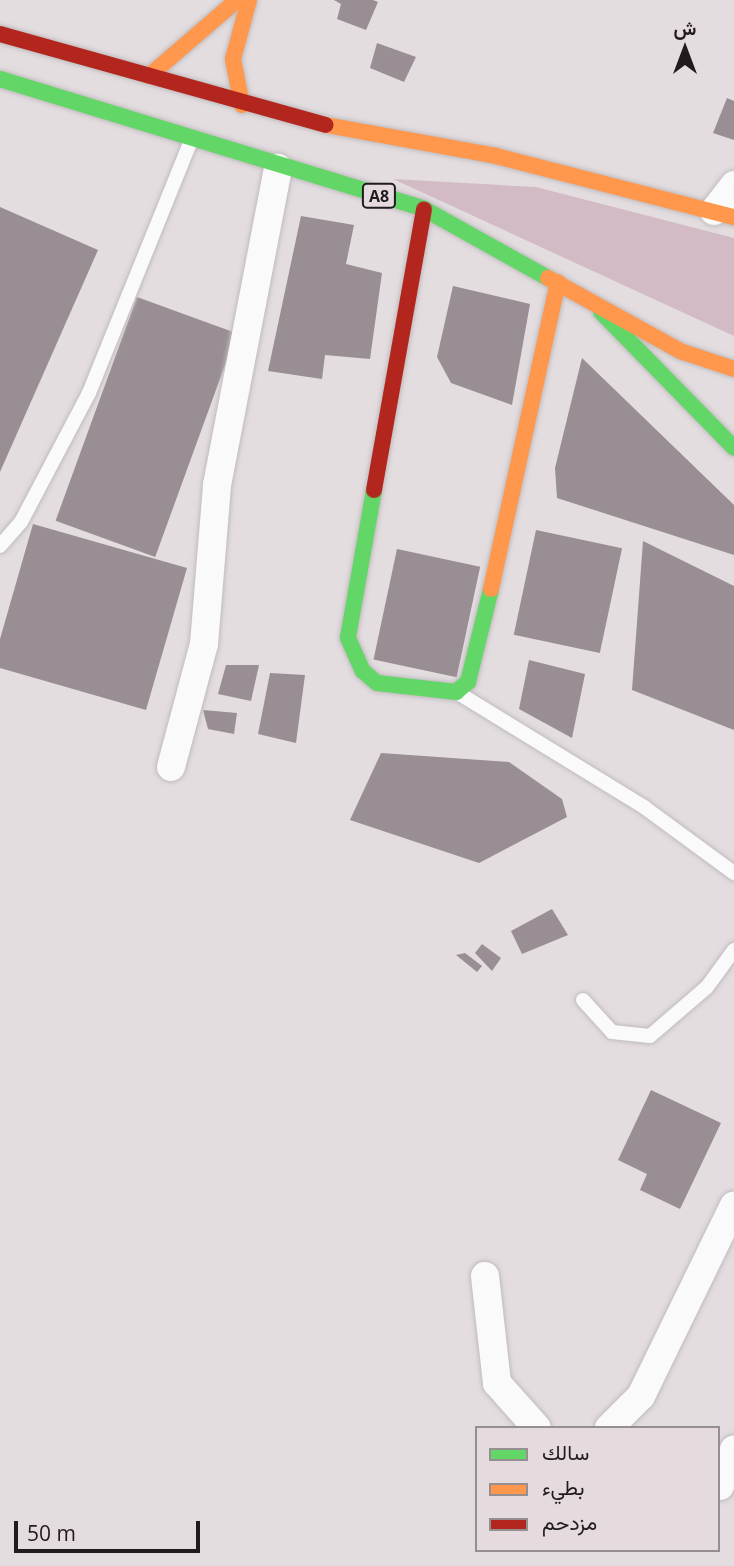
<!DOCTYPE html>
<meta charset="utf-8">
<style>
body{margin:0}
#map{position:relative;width:734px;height:1566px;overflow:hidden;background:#e3dde0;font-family:"Open Sans",Vazirmatn,sans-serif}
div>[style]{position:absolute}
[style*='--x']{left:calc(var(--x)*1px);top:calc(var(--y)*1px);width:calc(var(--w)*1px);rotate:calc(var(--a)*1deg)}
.green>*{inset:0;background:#d3bbc6}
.building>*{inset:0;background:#998e94;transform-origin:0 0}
.roads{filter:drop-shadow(0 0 2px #c0bbbd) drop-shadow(0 0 2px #c0bbbd)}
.lane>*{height:14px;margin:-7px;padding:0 7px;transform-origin:7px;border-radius:7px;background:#fbfafa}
.street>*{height:28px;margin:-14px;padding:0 14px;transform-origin:14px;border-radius:14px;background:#fbfafa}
.fast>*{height:16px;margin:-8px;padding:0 8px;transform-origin:8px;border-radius:8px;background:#63d668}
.slow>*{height:16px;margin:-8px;padding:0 8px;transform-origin:8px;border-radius:8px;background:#ff974d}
.jam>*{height:16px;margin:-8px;padding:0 8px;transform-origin:8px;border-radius:8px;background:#b3261e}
span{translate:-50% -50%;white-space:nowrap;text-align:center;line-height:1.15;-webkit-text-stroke:7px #e5dbdf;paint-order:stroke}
.shield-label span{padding:2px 5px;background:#e5dbdf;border:2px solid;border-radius:5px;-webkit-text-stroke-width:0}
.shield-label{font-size:16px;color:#201c1e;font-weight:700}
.legend{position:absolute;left:475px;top:1426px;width:245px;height:126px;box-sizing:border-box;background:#e5dbdf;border:2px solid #968f92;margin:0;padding:9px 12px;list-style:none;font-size:21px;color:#201c1e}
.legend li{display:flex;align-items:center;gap:14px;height:35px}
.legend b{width:35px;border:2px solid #968f92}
.north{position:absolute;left:650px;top:14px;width:70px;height:70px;-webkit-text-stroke:5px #e5dbdf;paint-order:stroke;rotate:0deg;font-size:19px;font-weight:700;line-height:28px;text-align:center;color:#201c1e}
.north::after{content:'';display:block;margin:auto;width:24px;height:32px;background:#201c1e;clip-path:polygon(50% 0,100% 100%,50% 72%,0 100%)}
.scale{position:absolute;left:14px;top:1521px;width:186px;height:32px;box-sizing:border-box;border:4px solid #201c1e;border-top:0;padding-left:9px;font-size:21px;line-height:24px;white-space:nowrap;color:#201c1e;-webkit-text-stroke:5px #e5dbdf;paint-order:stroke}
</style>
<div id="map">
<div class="green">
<div style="clip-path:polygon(393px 179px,536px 187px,734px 238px,734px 336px)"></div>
</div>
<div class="building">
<div style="clip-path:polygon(334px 0,373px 0,378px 2px,366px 30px,337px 19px,341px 4px)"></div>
<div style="clip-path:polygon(377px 43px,416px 57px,404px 82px,370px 68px)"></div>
<div style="clip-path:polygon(727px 98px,734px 101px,734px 140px,713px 133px)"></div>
<div style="clip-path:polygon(0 207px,98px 250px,0 472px)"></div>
<div style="clip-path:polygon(301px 216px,354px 225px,346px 264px,382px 273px,370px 359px,325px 355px,322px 379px,268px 371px)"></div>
<div style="clip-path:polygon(453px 286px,530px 304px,512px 405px,451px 383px,437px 357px)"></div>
<div style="left:137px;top:297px;width:106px;height:238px;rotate:20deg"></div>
<div style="clip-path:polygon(582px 358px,734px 505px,734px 555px,557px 498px,555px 468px)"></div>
<div style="clip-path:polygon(33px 524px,187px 568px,146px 710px,0 668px,0 639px)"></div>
<div style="left:536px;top:530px;width:88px;height:107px;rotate:12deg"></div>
<div style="clip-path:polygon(643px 541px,734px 586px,734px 730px,632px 690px)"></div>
<div style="left:397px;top:549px;width:85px;height:113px;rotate:12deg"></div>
<div style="clip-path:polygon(529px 660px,585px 674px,572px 738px,519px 709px)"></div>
<div style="clip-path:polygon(226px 665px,259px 665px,251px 701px,218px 694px)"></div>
<div style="clip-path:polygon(270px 673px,305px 675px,296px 743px,258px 734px)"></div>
<div style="clip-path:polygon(203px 710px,237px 713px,234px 734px,208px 729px)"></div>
<div style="clip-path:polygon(381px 753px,509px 762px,562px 799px,567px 817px,479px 863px,350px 820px)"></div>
<div style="clip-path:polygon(552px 909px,568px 935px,522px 954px,511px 931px)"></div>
<div style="clip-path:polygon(482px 944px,501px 958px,492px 971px,475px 953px)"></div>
<div style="clip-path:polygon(465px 953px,482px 966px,477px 972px,456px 955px)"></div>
<div style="clip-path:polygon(651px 1090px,721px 1123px,680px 1209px,640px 1190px,647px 1174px,618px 1160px)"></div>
</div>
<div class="roads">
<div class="lane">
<div style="--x:0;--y:546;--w:32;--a:-49"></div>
<div style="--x:21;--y:522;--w:146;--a:-62.2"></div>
<div style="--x:89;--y:393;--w:272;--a:-68"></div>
<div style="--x:458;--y:693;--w:218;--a:31.5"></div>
<div style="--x:644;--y:807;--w:112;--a:36.3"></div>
<div style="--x:583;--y:1000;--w:43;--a:47.8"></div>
<div style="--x:612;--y:1032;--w:38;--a:6"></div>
<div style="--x:650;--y:1036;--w:75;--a:-40.7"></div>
<div style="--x:707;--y:987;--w:46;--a:-53.9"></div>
</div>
<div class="street">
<div style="--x:714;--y:211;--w:33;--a:-52"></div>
<div style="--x:171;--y:767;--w:127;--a:-75"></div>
<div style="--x:204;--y:644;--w:160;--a:-85.3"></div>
<div style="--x:217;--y:485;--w:323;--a:-79.1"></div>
<div style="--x:485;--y:1276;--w:108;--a:83.6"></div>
<div style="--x:497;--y:1383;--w:60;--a:48.4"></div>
<div style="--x:609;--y:1428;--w:45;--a:-45"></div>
<div style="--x:641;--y:1396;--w:212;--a:-64"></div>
<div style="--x:720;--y:1486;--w:39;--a:-69"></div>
</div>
<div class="fast">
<div style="--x:0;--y:79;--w:443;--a:17"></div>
<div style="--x:424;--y:209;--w:142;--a:29.1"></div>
<div style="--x:601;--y:312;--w:190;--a:45.6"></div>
<div style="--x:374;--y:490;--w:150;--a:100"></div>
<div style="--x:348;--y:638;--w:36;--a:66"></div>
<div style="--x:363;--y:671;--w:18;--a:41"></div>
<div style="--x:377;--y:683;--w:80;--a:6.5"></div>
<div style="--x:456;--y:692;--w:16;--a:-40"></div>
<div style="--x:468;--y:682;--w:96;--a:-76.1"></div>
</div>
<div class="slow">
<div style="--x:149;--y:76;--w:116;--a:-40.8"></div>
<div style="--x:242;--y:105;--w:47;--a:-101.1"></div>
<div style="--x:233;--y:59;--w:61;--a:-74.8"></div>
<div style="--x:326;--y:125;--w:173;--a:10.3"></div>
<div style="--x:496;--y:156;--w:246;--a:14.4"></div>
<div style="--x:548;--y:278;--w:151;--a:28.9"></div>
<div style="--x:680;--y:351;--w:57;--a:18.4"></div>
<div style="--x:491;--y:589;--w:314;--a:-77.7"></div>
</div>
<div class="jam">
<div style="--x:0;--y:34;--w:338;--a:15.6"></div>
<div style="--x:374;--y:490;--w:285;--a:-79.9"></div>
</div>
</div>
<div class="shield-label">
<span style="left:379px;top:196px">A8</span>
</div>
<ul class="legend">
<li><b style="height:9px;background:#63d668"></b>سالك</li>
<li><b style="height:9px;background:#ff974d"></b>بطيء</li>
<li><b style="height:9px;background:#b3261e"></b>مزدحم</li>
</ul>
<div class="north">ش</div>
<div class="scale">50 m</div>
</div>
